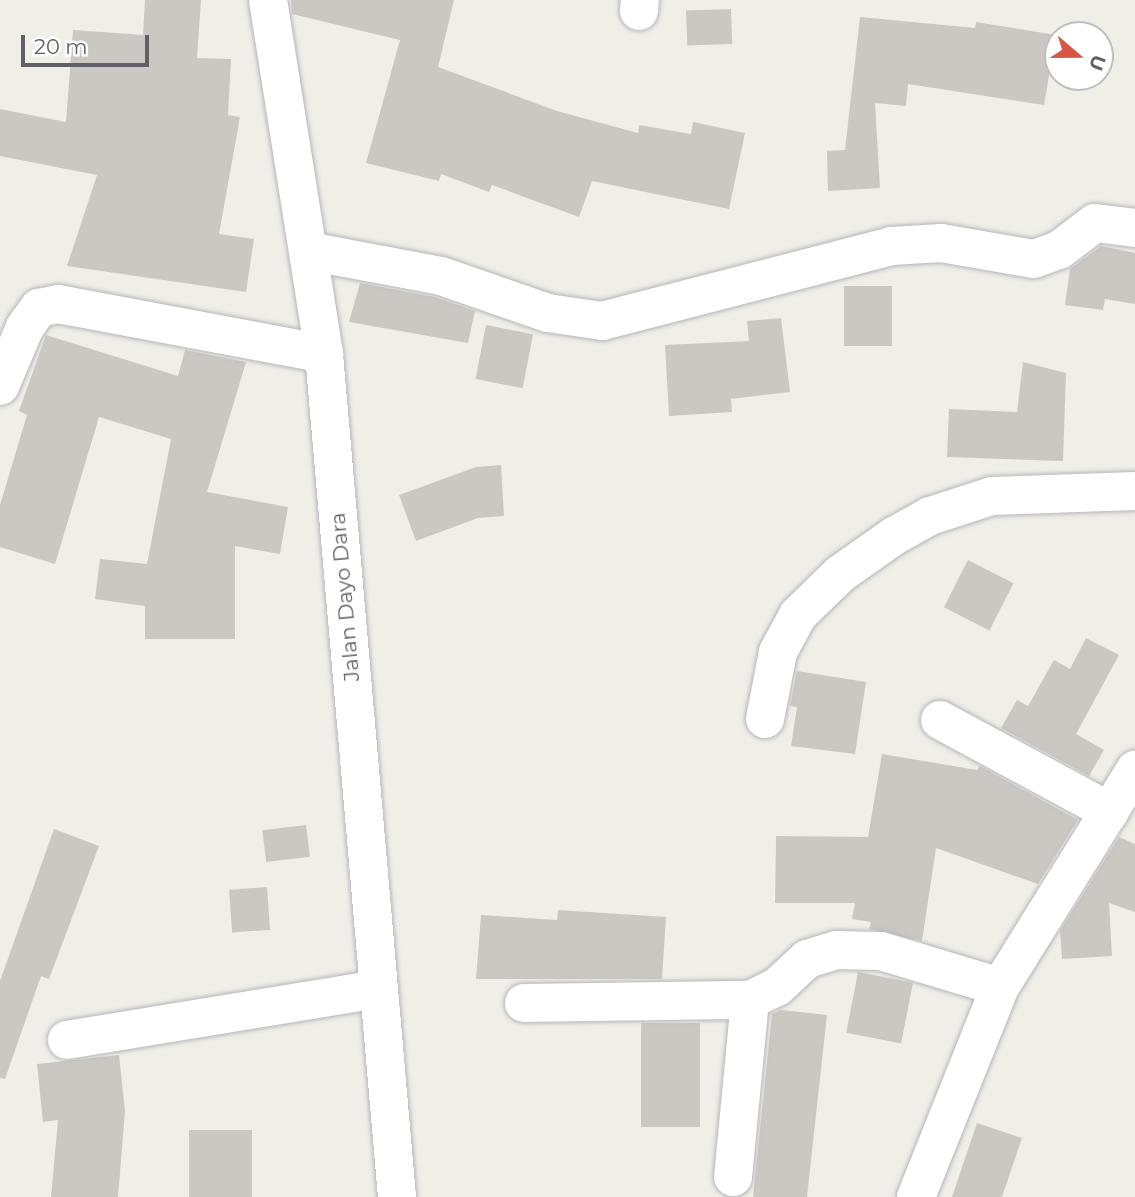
<!DOCTYPE html>
<style>
body{margin:0}
#map{position:relative;width:1135px;height:1197px;overflow:hidden;background:#efeee7;font-family:Montserrat,sans-serif}
div>[style]{position:absolute}
[style*='--x']{left:calc(var(--x)*1px);top:calc(var(--y)*1px);width:calc(var(--w)*1px);rotate:calc(var(--a)*1deg)}
.building>*{inset:0;background:#cbc8c4;transform-origin:0 0}
.roads{filter:drop-shadow(0 0 2px #b4b6ba) drop-shadow(0 0 2px #b4b6ba)}
.street>*{height:38px;margin:-19px;padding:0 19px;transform-origin:19px;border-radius:19px;background:#fff}
span{translate:-50% -50%;white-space:nowrap;text-align:center;line-height:1.15;-webkit-text-stroke:5px #fff;paint-order:stroke}
.street-label{font-size:21px;color:#5f6166}
.north{position:absolute;left:1044px;top:21px;width:70px;height:70px;box-sizing:border-box;background:#fff;border:2px solid #bfc0c2;border-radius:50%;rotate:110deg;font-size:19px;font-weight:700;line-height:28px;text-align:center;color:#5f6166}
.north::after{content:'';display:block;margin:auto;width:24px;height:32px;background:#d75645;clip-path:polygon(50% 0,100% 100%,50% 72%,0 100%)}
.scale{position:absolute;left:21px;top:35px;width:128px;height:32px;box-sizing:border-box;border:4px solid #5f6166;border-top:0;padding-left:9px;font-size:21px;line-height:24px;white-space:nowrap;color:#5f6166;-webkit-text-stroke:5px #fff;paint-order:stroke}
</style>
<div id="map">
<div class="building">
<div style="clip-path:polygon(145px 0,201px 0,197px 58px,231px 59px,228px 115px,240px 117px,219px 234px,254px 239px,246px 292px,67px 266px,97px 175px,0 156px,0 109px,66px 122px,73px 30px,143px 35px)"></div>
<div style="clip-path:polygon(291px 0,454px 0,438px 67px,557px 111px,638px 133px,639px 125px,691px 134px,693px 122px,745px 133px,729px 209px,592px 181px,579px 217px,492px 185px,489px 192px,441px 174px,439px 181px,366px 163px,400px 40px,292px 14px)"></div>
<div style="left:731px;top:9px;width:35px;height:45px;rotate:88deg"></div>
<div style="clip-path:polygon(860px 17px,975px 28px,976px 22px,1056px 35px,1044px 105px,908px 84px,906px 106px,875px 103px,880px 188px,828px 191px,827px 151px,845px 150px)"></div>
<div style="clip-path:polygon(1101px 246px,1135px 253px,1135px 304px,1105px 299px,1103px 310px,1065px 305px,1070px 269px)"></div>
<div style="clip-path:polygon(360px 283px,435px 297px,475px 311px,468px 343px,349px 322px)"></div>
<div style="left:892px;top:286px;width:60px;height:48px;rotate:90deg"></div>
<div style="clip-path:polygon(781px 318px,790px 392px,731px 399px,732px 412px,669px 416px,665px 345px,749px 341px,747px 321px)"></div>
<div style="left:486px;top:325px;width:48px;height:55px;rotate:11deg"></div>
<div style="clip-path:polygon(46px 335px,178px 376px,185px 350px,246px 362px,207px 492px,288px 507px,280px 554px,235px 546px,235px 639px,145px 639px,145px 606px,95px 599px,100px 559px,147px 564px,171px 439px,99px 417px,55px 564px,0 547px,0 505px,27px 415px,19px 411px)"></div>
<div style="clip-path:polygon(1023px 362px,1066px 373px,1063px 461px,947px 457px,949px 409px,1017px 412px)"></div>
<div style="clip-path:polygon(501px 465px,504px 516px,478px 518px,416px 541px,399px 495px,476px 467px)"></div>
<div style="left:968px;top:560px;width:51px;height:53px;rotate:27deg"></div>
<div style="clip-path:polygon(1086px 638px,1119px 655px,1076px 734px,1104px 750px,1089px 776px,1001px 728px,1017px 700px,1028px 706px,1054px 660px,1070px 669px)"></div>
<div style="clip-path:polygon(797px 671px,866px 682px,855px 754px,791px 746px,797px 707px,790px 706px)"></div>
<div style="clip-path:polygon(882px 754px,977px 770px,980px 766px,1078px 820px,1038px 884px,936px 848px,922px 941px,869px 929px,871px 922px,852px 919px,855px 903px,775px 903px,776px 836px,868px 837px)"></div>
<div style="left:306px;top:825px;width:32px;height:44px;rotate:83deg"></div>
<div style="clip-path:polygon(54px 829px,99px 846px,49px 979px,41px 976px,5px 1079px,0 1078px,0 981px)"></div>
<div style="clip-path:polygon(1119px 837px,1135px 844px,1135px 912px,1109px 903px,1112px 956px,1062px 959px,1060px 931px)"></div>
<div style="left:267px;top:887px;width:43px;height:38px;rotate:86deg"></div>
<div style="clip-path:polygon(558px 910px,666px 917px,662px 979px,476px 979px,481px 915px,557px 920px)"></div>
<div style="left:858px;top:972px;width:56px;height:62px;rotate:11deg"></div>
<div style="clip-path:polygon(781px 1010px,827px 1015px,807px 1197px,753px 1197px,772px 1014px)"></div>
<div style="left:641px;top:1023px;width:59px;height:104px"></div>
<div style="clip-path:polygon(119px 1055px,125px 1111px,118px 1197px,51px 1197px,58px 1120px,43px 1122px,37px 1064px)"></div>
<div style="clip-path:polygon(977px 1123px,1022px 1138px,1002px 1197px,952px 1197px)"></div>
<div style="left:189px;top:1130px;width:63px;height:67px"></div>
</div>
<div class="roads">
<div class="street">
<div style="--x:268;--y:0;--w:358;--a:81"></div>
<div style="--x:324;--y:354;--w:846;--a:85.05"></div>
<div style="--x:639;--y:11;--w:11;--a:-85"></div>
<div style="--x:308;--y:251;--w:135;--a:10.6"></div>
<div style="--x:441;--y:276;--w:113;--a:19.1"></div>
<div style="--x:548;--y:313;--w:55;--a:8.4"></div>
<div style="--x:602;--y:321;--w:299;--a:-14.5"></div>
<div style="--x:891;--y:246;--w:50;--a:-3.4"></div>
<div style="--x:941;--y:243;--w:94;--a:9.8"></div>
<div style="--x:1034;--y:259;--w:27;--a:-20"></div>
<div style="--x:1059;--y:250;--w:45;--a:-36.9"></div>
<div style="--x:1095;--y:223;--w:40;--a:7.1"></div>
<div style="--x:0;--y:386;--w:64;--a:-67"></div>
<div style="--x:25;--y:327;--w:24;--a:-54"></div>
<div style="--x:39;--y:308;--w:19;--a:-12"></div>
<div style="--x:58;--y:304;--w:271;--a:10.6"></div>
<div style="--x:765;--y:719;--w:68;--a:-79"></div>
<div style="--x:778;--y:652;--w:42;--a:-61.6"></div>
<div style="--x:798;--y:615;--w:59;--a:-44.3"></div>
<div style="--x:840;--y:574;--w:66;--a:-35.1"></div>
<div style="--x:894;--y:536;--w:41;--a:-29.1"></div>
<div style="--x:930;--y:516;--w:65;--a:-17.9"></div>
<div style="--x:992;--y:496;--w:143;--a:-2"></div>
<div style="--x:940;--y:720;--w:193;--a:28.4"></div>
<div style="--x:524;--y:1003;--w:226;--a:-0.8"></div>
<div style="--x:67;--y:1040;--w:315;--a:-9.3"></div>
<div style="--x:733;--y:1177;--w:178;--a:-84.5"></div>
<div style="--x:750;--y:1000;--w:30;--a:-26"></div>
<div style="--x:777;--y:987;--w:41;--a:-43"></div>
<div style="--x:807;--y:959;--w:30;--a:-17"></div>
<div style="--x:836;--y:950;--w:45;--a:1.3"></div>
<div style="--x:881;--y:951;--w:124;--a:16.8"></div>
<div style="--x:916;--y:1197;--w:226;--a:-68.2"></div>
<div style="--x:1000;--y:987;--w:256;--a:-58.1"></div>
</div>
</div>
<div class="street-label">
<span style="left:345px;top:597px;rotate:-95deg">Jalan Dayo Dara</span>
</div>
<div class="north">U</div>
<div class="scale">20 m</div>
</div>
